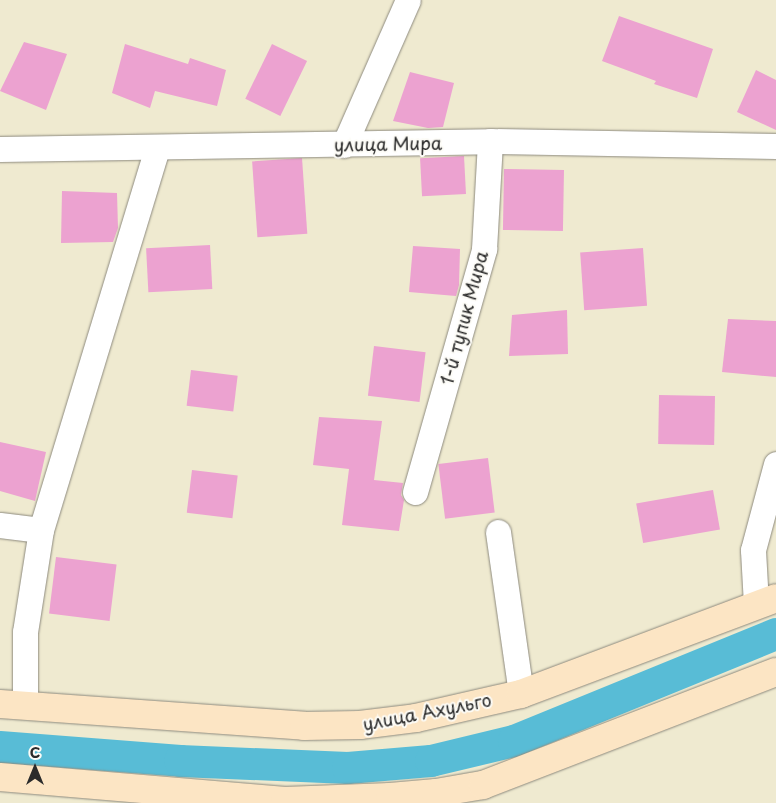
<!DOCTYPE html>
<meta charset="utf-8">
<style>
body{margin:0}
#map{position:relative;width:776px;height:803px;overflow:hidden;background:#efead0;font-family:"Playpen Sans",sans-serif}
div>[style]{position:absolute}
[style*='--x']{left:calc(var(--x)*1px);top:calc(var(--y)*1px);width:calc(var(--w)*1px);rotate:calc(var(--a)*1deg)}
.canal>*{height:32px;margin:-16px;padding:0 16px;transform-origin:16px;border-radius:16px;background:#58bcd6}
.building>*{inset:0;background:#eca2d0;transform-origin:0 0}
.roads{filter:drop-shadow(0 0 1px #8d8a7e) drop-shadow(0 0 1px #8d8a7e)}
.street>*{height:25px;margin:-12.5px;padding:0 12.5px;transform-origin:12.5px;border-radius:12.5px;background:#fff}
.secondary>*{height:28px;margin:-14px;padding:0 14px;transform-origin:14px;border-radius:14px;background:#fce5c4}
span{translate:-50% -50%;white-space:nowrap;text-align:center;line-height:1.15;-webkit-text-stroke:4px #fdfcf7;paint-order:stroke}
.street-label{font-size:18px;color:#2b2b2b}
.north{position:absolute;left:10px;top:743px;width:50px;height:50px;-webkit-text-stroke:4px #fdfcf7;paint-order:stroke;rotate:0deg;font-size:14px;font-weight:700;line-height:20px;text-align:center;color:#2b2b2b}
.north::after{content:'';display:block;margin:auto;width:18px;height:22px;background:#2b2b2b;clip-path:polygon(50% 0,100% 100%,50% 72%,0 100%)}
</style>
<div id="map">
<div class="canal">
<div style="--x:0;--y:747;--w:181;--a:4.4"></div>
<div style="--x:180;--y:761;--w:168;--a:2.4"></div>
<div style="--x:348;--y:768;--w:83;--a:-4.8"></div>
<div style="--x:431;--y:761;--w:85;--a:-13.5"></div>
<div style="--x:514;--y:741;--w:283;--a:-22.2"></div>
</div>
<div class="building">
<div style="clip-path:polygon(619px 16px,713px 49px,697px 98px,654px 84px,656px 81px,602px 61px)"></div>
<div style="clip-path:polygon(24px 42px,67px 54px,46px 110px,0 91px)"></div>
<div style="clip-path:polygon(125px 44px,188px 64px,190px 58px,226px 70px,217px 106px,155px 91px,150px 108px,112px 93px)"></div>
<div style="left:272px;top:44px;width:39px;height:61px;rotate:26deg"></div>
<div style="clip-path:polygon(756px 70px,776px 80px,776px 130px,737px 112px)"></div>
<div style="clip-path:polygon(410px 72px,454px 83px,443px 127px,428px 128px,393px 121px)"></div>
<div style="left:464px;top:156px;width:38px;height:44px;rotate:87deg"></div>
<div style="left:302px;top:158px;width:76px;height:50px;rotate:86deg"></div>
<div style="left:564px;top:170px;width:61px;height:60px;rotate:91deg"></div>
<div style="clip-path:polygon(62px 191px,117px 193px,118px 228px,113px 242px,61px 243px)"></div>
<div style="left:210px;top:245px;width:44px;height:64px;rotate:87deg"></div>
<div style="clip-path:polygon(413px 246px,460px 249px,459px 285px,456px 296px,409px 292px)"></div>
<div style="left:643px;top:248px;width:58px;height:63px;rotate:86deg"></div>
<div style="clip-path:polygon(567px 310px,568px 354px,509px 356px,512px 315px)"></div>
<div style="clip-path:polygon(728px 319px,776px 321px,776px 377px,722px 372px)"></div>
<div style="left:374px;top:346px;width:52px;height:50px;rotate:7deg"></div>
<div style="left:191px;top:370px;width:47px;height:36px;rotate:7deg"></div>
<div style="left:715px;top:396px;width:49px;height:56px;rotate:91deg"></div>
<div style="clip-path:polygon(319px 417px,382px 421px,374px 480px,403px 483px,401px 495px,404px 500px,399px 531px,342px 525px,349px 469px,313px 465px)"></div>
<div style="clip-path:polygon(0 442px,46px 452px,35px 501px,0 491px)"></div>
<div style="left:488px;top:458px;width:55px;height:50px;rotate:83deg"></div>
<div style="left:192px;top:470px;width:46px;height:43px;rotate:7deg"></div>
<div style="left:713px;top:490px;width:40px;height:78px;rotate:80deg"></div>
<div style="left:56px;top:557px;width:61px;height:57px;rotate:7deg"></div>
</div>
<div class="roads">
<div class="street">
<div style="--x:344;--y:145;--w:158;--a:-66.2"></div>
<div style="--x:0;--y:149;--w:490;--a:-0.9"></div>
<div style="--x:490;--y:141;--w:286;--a:1"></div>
<div style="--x:415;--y:492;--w:253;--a:-74.1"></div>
<div style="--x:484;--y:249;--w:108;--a:-86.8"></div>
<div style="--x:0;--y:525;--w:41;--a:7"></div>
<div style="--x:498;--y:532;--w:164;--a:81.9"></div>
<div style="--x:756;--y:604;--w:54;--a:-93.2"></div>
<div style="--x:753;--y:550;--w:89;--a:-75"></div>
<div style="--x:25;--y:706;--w:74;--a:-90"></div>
<div style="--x:25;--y:632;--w:103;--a:-81.1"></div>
<div style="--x:41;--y:530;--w:399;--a:-73.1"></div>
</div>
<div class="secondary">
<div style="--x:0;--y:704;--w:305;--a:4.1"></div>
<div style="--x:304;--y:726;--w:56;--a:-1"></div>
<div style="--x:360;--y:725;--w:56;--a:-7.1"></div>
<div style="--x:416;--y:718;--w:108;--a:-12.9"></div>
<div style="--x:521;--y:694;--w:272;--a:-20.6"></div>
<div style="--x:0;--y:777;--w:286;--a:4.8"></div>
<div style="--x:285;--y:801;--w:105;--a:-2.2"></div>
<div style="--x:390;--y:797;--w:46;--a:-5"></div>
<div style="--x:436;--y:793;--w:48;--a:-9.7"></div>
<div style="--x:483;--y:785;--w:314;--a:-21.1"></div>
</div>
</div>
<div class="street-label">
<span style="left:388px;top:144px;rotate:-1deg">улица Мира</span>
<span style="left:464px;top:318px;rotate:-75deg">1-й тупик Мира</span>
<span style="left:427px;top:712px;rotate:-11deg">улица Ахульго</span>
</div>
<div class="north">С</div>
</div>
